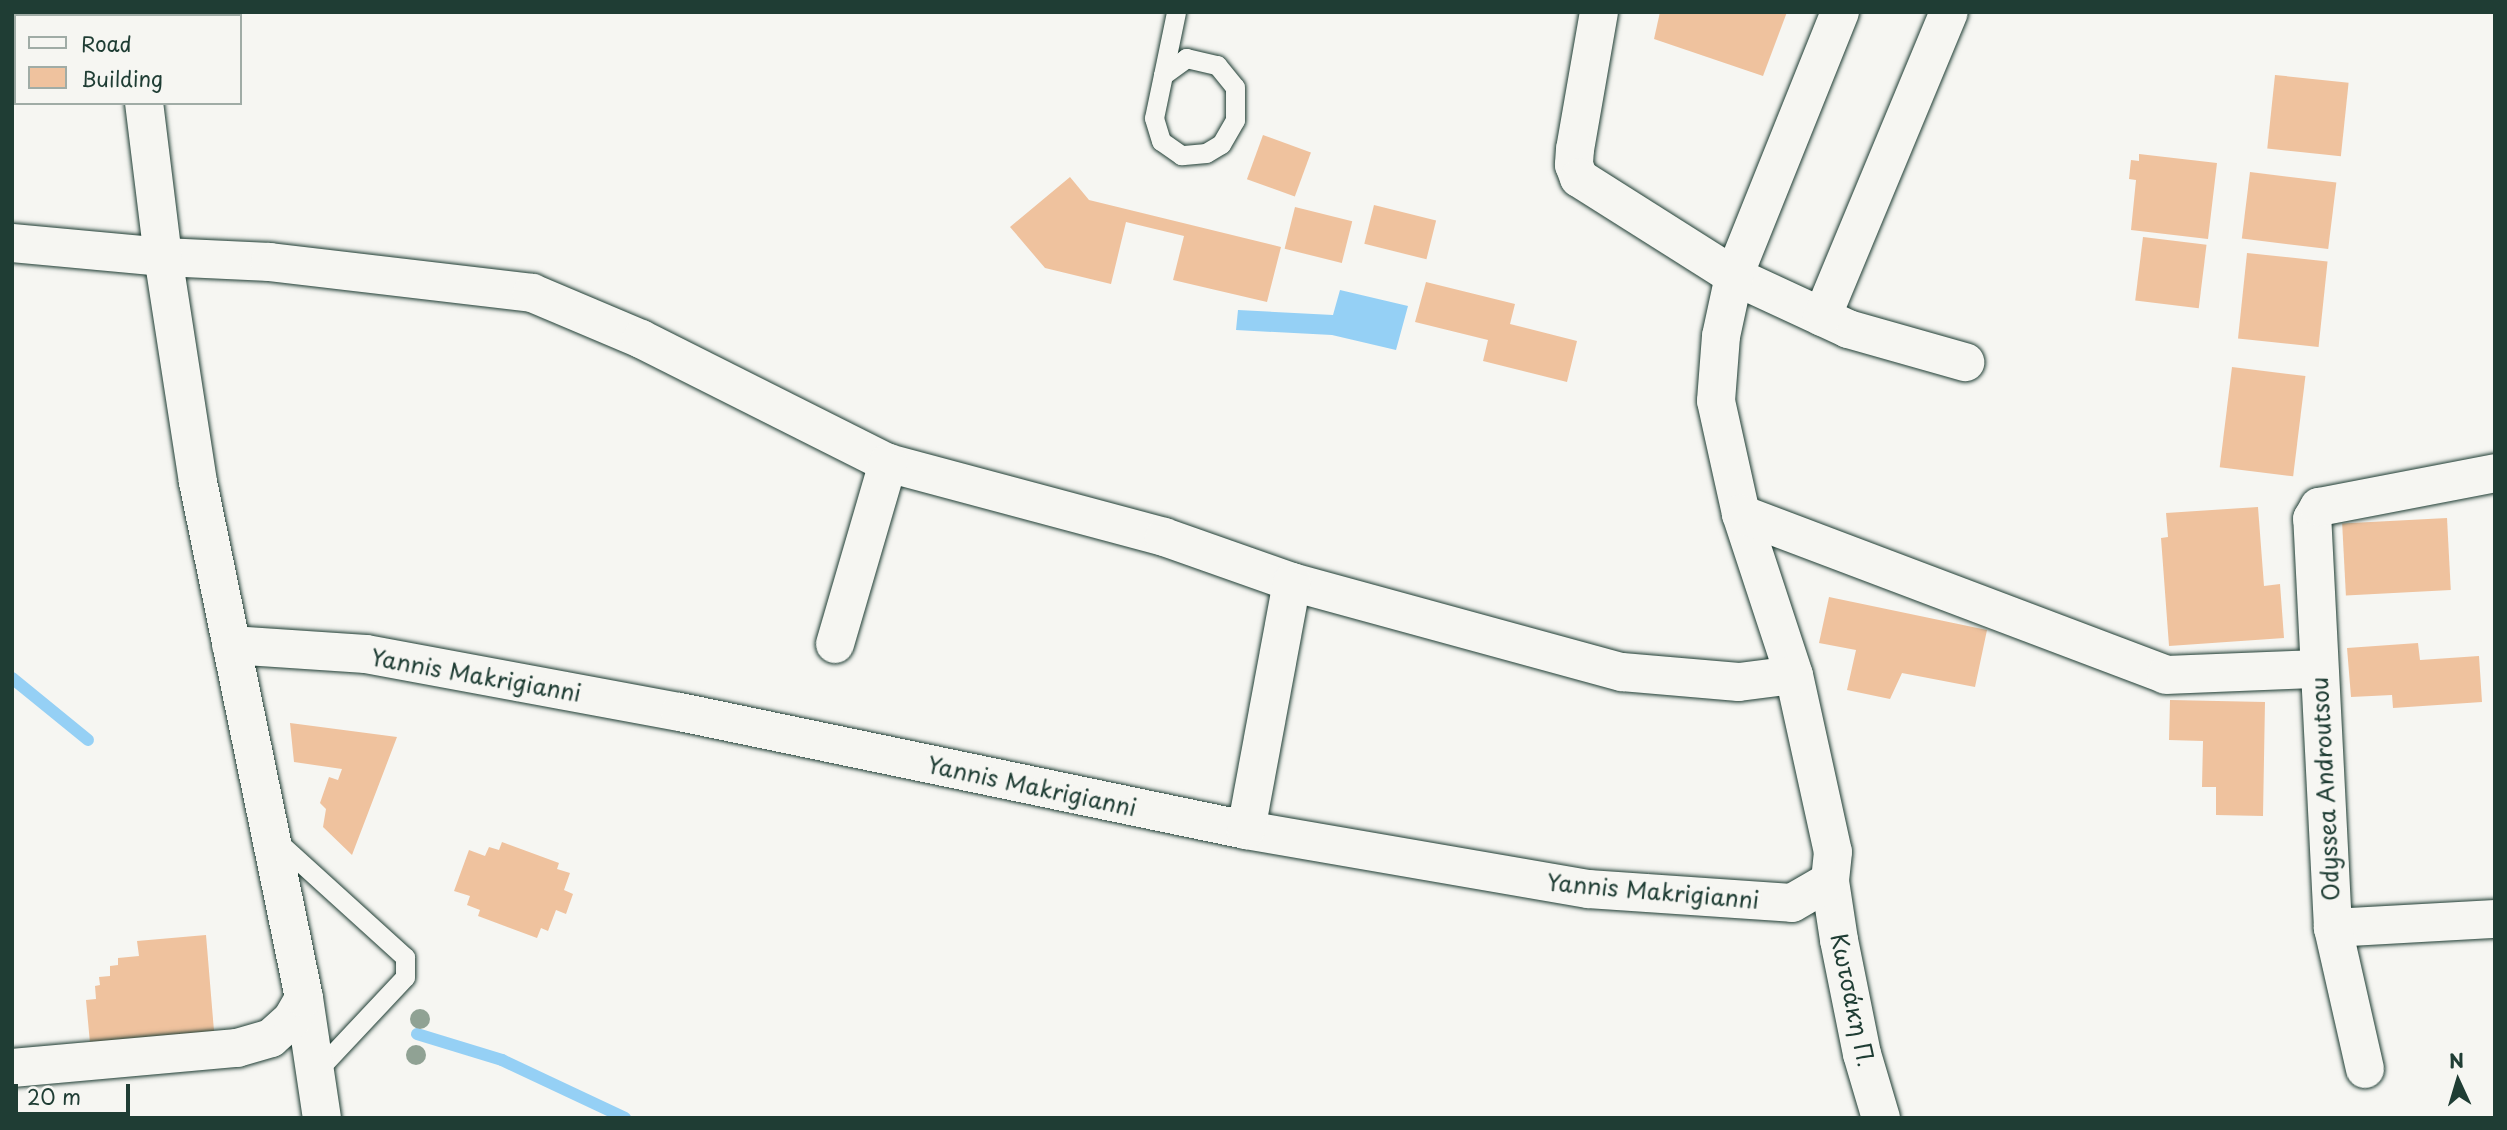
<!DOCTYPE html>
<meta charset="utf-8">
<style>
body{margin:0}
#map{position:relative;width:2507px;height:1130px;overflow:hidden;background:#f6f6f2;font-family:"Playpen Sans",sans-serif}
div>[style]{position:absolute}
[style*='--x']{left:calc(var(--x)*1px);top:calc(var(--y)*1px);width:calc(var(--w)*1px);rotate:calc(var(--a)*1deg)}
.water>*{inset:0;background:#95d0f5}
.stream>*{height:12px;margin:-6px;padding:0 6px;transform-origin:6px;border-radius:6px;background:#95d0f5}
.building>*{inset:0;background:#efc29e;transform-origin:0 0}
.roads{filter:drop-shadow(0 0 2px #1f3d34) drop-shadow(0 0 2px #1f3d34)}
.service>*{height:19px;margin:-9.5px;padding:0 9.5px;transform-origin:9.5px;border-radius:9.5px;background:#f6f6f2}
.minor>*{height:38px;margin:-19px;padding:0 19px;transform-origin:19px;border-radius:19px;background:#f6f6f2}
.trees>*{width:20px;height:20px;margin:-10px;border-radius:50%;background:#90a294}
span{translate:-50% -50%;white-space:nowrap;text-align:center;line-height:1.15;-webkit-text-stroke:7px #f6f6f2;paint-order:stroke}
.street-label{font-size:23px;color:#1f3d34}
.frame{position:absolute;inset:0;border:14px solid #1f3d34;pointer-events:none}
.legend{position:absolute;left:14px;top:14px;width:228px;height:91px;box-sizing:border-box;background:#f6f6f2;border:2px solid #a0aca6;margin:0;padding:9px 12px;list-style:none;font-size:21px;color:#1f3d34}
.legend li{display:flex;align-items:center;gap:14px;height:35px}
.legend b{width:35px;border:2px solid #a0aca6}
.north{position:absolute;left:2423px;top:1046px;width:70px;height:70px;-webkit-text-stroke:5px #f6f6f2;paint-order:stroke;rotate:356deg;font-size:19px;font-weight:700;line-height:28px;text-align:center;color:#1f3d34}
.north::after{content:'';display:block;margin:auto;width:24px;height:32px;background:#1f3d34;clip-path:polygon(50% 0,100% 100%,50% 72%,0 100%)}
.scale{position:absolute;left:14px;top:1084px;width:116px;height:32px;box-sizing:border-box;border:4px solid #1f3d34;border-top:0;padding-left:9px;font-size:21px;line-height:24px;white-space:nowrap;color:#1f3d34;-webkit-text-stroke:5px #f6f6f2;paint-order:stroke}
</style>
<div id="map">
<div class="water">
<div style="clip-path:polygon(1340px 290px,1408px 306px,1396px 350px,1332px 335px,1236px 330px,1238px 310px,1333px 315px)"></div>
</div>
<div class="stream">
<div style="--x:12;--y:678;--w:98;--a:39.2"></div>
<div style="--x:417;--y:1034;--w:89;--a:17"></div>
<div style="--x:502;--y:1060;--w:136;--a:25.2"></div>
</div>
<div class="building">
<div style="clip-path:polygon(1660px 12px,1787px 12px,1763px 76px,1654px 39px)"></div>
<div style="left:2275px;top:75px;width:74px;height:74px;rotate:6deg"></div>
<div style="left:1263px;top:135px;width:51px;height:47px;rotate:20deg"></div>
<div style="clip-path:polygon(2139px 154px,2217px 163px,2208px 239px,2131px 230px,2136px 180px,2129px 179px,2131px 160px,2139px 161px)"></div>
<div style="left:2250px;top:172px;width:87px;height:67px;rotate:7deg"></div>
<div style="clip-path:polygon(1070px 177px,1089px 200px,1281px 247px,1267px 302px,1173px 280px,1184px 236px,1126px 222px,1111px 284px,1045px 268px,1010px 227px)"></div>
<div style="left:1374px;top:205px;width:64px;height:40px;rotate:14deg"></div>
<div style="left:1295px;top:207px;width:59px;height:43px;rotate:14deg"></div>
<div style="left:2143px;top:237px;width:64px;height:64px;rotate:7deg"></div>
<div style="left:2247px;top:253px;width:81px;height:86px;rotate:6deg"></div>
<div style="clip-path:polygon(1426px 282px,1515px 304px,1510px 324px,1577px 341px,1567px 382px,1483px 361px,1488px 340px,1415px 322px)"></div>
<div style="left:2232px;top:367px;width:74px;height:101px;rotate:7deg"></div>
<div style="clip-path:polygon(2258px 507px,2264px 586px,2280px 584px,2284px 638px,2169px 646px,2161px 538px,2168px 537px,2166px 513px)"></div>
<div style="left:2447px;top:518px;width:72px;height:105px;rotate:87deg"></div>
<div style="clip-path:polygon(1829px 597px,1987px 630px,1975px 687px,1902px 673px,1890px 699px,1847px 690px,1856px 650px,1819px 643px)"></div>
<div style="clip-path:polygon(2418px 643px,2420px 660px,2479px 656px,2482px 702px,2393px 708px,2392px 695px,2351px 697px,2347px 648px)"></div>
<div style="clip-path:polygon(2170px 700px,2265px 702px,2263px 816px,2216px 815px,2216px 787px,2202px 787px,2203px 741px,2169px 740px)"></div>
<div style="clip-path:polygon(290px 723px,397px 737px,352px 855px,323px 827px,326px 809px,320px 803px,329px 777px,338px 780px,342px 769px,294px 762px)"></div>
<div style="clip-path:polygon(502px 842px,559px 863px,557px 869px,570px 873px,564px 890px,573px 894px,566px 914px,556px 910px,548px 931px,541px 928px,537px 938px,478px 916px,480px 910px,467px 905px,470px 896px,454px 891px,469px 850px,485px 856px,489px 847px,499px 850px)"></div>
<div style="clip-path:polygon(206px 935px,214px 1031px,90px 1043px,86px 1000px,96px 999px,95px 986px,100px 985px,99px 977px,110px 976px,110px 966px,118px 965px,118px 958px,139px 956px,137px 941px)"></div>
</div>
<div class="roads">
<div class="service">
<div style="--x:1163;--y:75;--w:29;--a:-36"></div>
<div style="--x:1186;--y:58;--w:32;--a:13"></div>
<div style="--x:1217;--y:65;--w:28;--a:51"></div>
<div style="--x:1235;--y:87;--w:33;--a:90"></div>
<div style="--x:1235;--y:120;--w:28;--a:120"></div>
<div style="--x:1221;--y:144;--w:17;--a:149"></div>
<div style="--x:1206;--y:153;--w:25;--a:175"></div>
<div style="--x:1181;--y:155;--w:24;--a:-145"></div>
<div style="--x:1161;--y:141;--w:24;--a:-107"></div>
<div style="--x:1154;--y:118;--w:44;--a:-78.2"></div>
<div style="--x:1163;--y:75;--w:64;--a:-78.3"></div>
<div style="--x:277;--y:841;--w:173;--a:42.2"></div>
<div style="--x:405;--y:957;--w:20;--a:90"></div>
<div style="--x:405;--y:977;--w:132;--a:133.2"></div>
</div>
<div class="minor">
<div style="--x:133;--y:12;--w:4;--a:90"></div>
<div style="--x:1599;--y:12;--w:139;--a:99.9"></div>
<div style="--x:1575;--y:149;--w:16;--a:94"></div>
<div style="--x:1574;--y:165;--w:14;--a:69"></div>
<div style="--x:1579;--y:178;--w:183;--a:32.3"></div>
<div style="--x:1734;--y:276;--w:126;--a:24.9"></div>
<div style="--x:1848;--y:329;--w:122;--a:15.8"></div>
<div style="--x:1840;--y:12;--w:284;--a:111.9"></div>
<div style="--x:1734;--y:276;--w:61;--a:102.2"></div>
<div style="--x:1721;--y:336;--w:65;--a:94.4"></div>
<div style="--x:1716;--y:401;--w:116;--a:77.5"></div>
<div style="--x:1741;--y:514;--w:169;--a:71.8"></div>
<div style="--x:1794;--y:675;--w:181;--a:77.6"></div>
<div style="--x:1833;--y:852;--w:29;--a:96"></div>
<div style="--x:1830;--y:881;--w:60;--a:81.3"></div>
<div style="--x:1839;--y:940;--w:116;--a:78.6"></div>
<div style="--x:1862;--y:1054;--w:67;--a:73.5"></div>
<div style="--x:12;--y:243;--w:152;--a:5.3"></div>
<div style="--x:163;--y:257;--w:107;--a:2.7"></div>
<div style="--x:270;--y:262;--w:264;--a:6.7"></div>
<div style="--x:532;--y:293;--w:118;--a:22.9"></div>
<div style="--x:641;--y:339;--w:276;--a:26.7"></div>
<div style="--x:888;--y:463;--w:286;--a:15"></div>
<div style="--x:1164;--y:537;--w:136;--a:19.4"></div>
<div style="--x:1292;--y:582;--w:342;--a:15.3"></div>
<div style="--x:1622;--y:672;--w:117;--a:4.9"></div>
<div style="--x:1739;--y:682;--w:55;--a:-7.3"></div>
<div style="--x:1822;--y:317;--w:330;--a:-67.4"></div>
<div style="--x:1741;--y:514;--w:454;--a:20.7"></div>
<div style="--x:2166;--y:675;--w:152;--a:-2.3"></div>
<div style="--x:835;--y:644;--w:189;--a:-73.7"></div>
<div style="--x:231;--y:645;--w:135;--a:3.8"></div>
<div style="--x:366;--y:654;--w:319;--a:10.5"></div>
<div style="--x:680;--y:712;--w:578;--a:11.78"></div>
<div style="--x:1246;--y:830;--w:347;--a:9.8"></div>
<div style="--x:1588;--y:889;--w:204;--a:3.9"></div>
<div style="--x:1792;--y:903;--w:44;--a:-30.1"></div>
<div style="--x:1246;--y:830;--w:252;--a:-79.5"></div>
<div style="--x:2333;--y:928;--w:162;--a:-3.2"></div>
<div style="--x:304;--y:998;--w:121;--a:81.5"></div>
<div style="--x:12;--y:1068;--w:226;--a:-5.1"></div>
<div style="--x:237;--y:1048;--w:35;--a:-16"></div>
<div style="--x:271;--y:1038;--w:28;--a:-42"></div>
<div style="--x:292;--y:1019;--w:24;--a:-60"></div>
<div style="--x:304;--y:998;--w:527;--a:-101.61"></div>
<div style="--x:198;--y:482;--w:228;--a:-98.8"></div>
<div style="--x:163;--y:257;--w:155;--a:-97"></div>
<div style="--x:2365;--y:1069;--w:145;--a:-102.8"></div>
<div style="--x:2333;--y:928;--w:410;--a:-92.9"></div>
<div style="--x:2312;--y:519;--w:14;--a:-60"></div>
<div style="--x:2319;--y:507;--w:179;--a:-10.9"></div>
</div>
</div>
<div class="trees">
<div style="left:420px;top:1019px"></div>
<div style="left:416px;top:1055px"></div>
</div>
<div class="street-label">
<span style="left:476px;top:675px;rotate:10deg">Yannis Makrigianni</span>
<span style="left:1032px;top:786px;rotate:12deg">Yannis Makrigianni</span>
<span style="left:2325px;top:789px;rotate:-93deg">Odyssea Androutsou</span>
<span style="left:1653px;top:891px;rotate:5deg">Yannis Makrigianni</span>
<span style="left:1853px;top:1000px;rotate:78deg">Κωτσάκη Π.</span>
</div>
<div class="frame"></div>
<ul class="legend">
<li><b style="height:9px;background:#f6f6f2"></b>Road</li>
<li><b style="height:19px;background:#efc29e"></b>Building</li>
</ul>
<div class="north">N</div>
<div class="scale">20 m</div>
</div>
